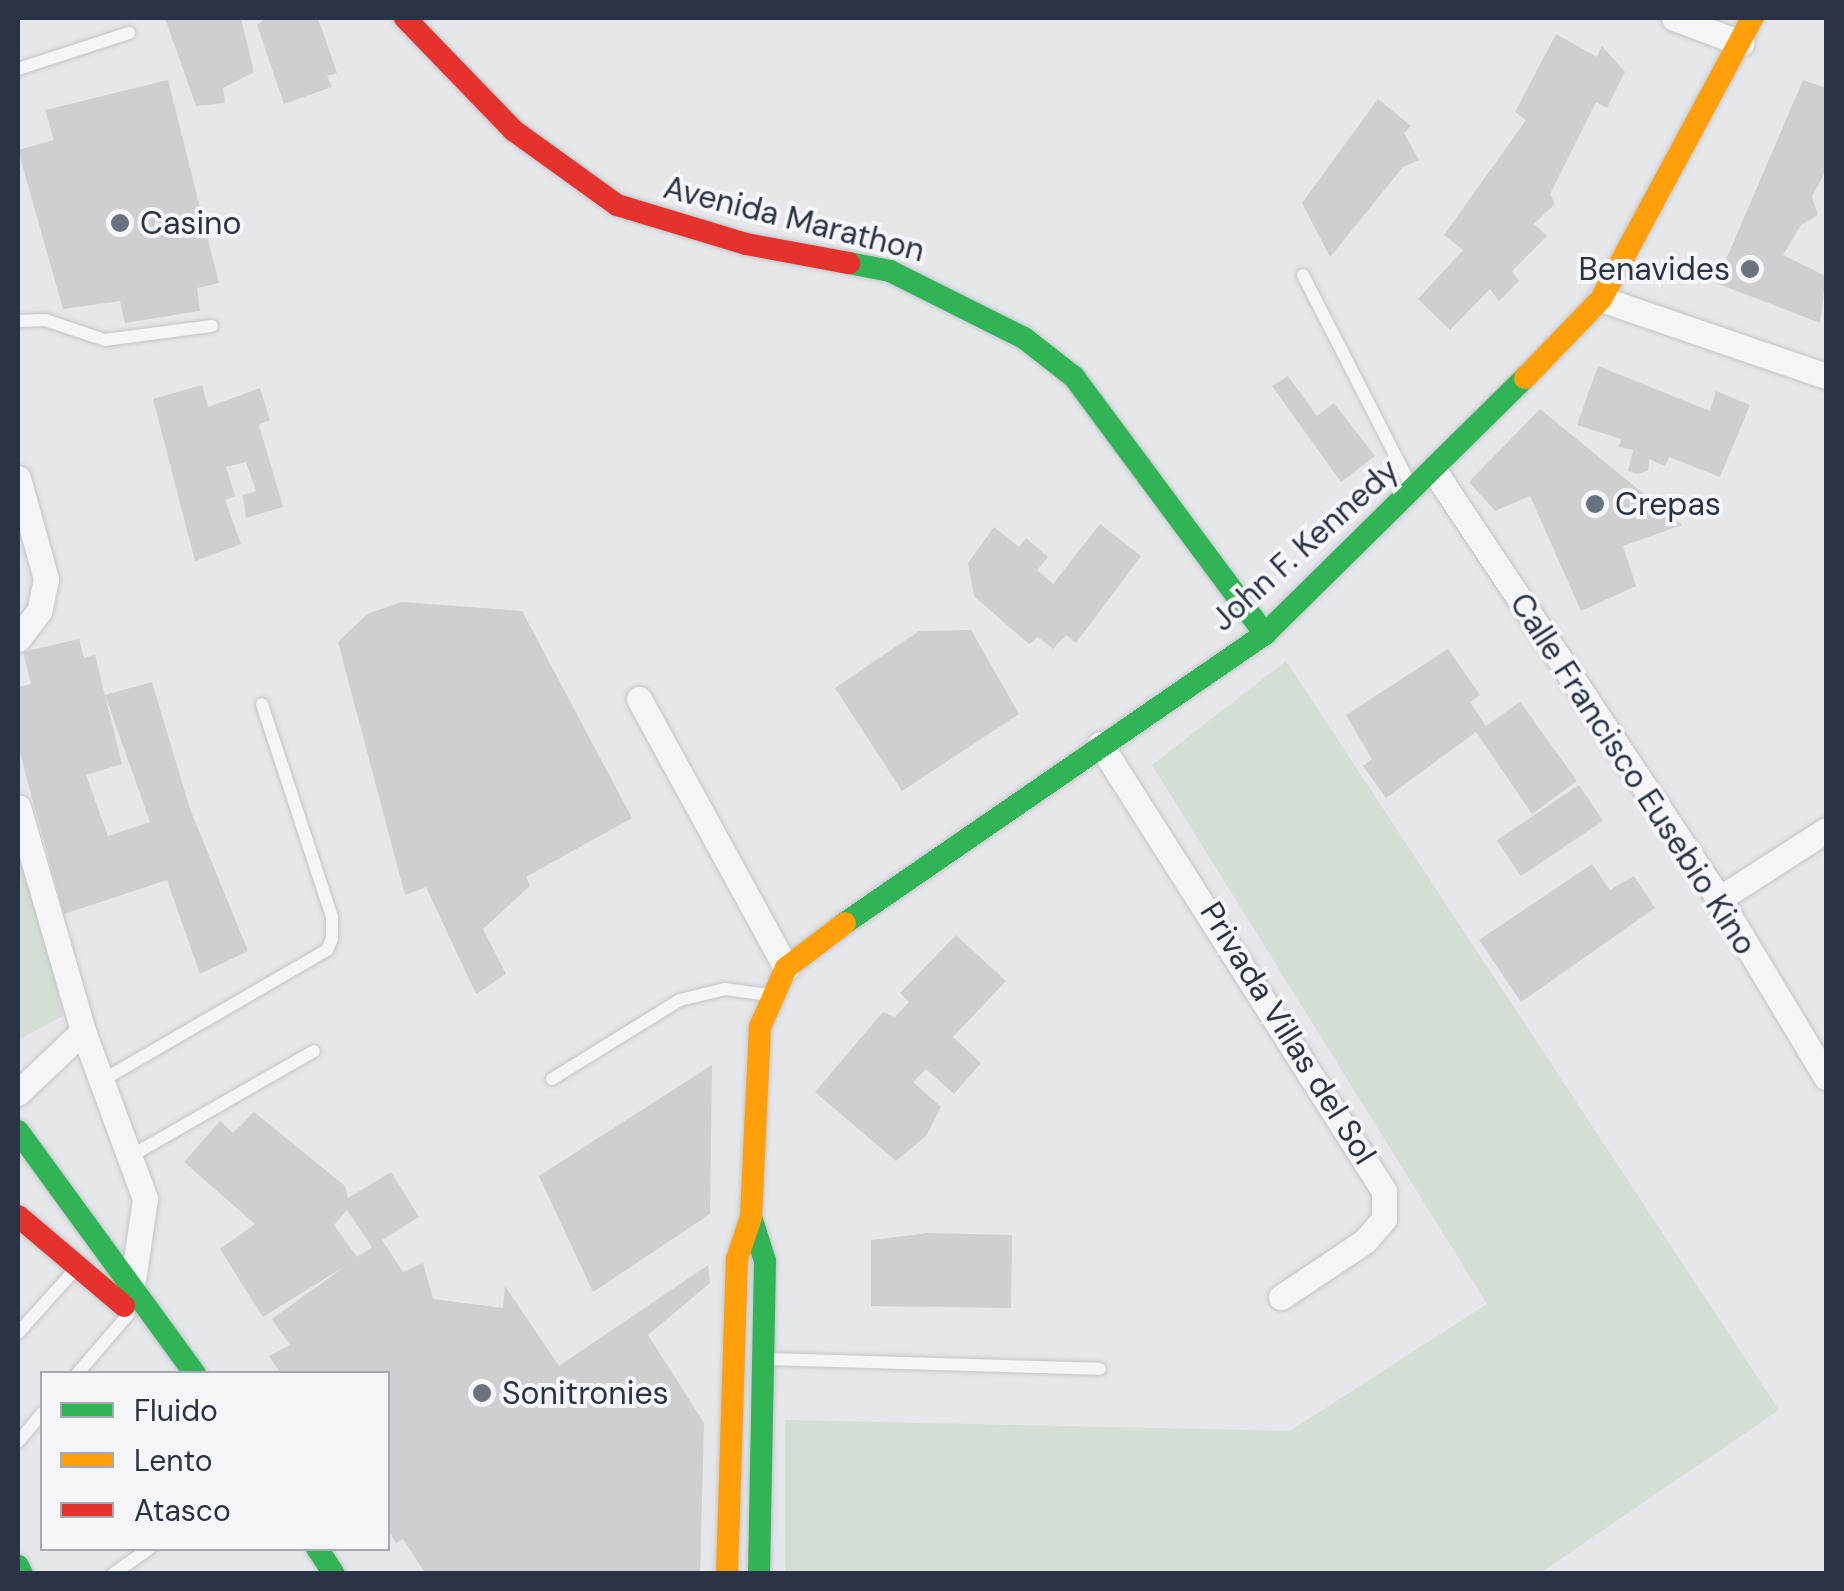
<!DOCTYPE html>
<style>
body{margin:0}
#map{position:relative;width:1844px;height:1591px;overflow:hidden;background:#e5e7ea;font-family:"DM Sans",sans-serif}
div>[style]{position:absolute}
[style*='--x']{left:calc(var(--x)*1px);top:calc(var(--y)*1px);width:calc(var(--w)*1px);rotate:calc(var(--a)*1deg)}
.green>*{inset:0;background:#d5ded5}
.building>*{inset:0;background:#cdcfd3;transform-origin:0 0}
.roads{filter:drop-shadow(0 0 2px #c3c5c8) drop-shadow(0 0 2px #c3c5c8)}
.lane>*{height:12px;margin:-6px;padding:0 6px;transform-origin:6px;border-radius:6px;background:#f5f5f7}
.street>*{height:25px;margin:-12.5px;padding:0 12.5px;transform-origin:12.5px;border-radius:12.5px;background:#f5f5f7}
.fast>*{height:22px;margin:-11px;padding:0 11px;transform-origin:11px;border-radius:11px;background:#30b455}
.slow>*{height:22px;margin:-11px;padding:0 11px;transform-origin:11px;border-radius:11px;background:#ff9f0a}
.jam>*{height:22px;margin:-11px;padding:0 11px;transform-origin:11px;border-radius:11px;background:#e5322d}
.dots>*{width:28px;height:28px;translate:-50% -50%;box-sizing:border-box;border:5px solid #f4f6f9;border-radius:50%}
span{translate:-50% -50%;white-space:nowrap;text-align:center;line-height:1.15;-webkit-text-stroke:8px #f4f6f9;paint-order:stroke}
.street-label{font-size:32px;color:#2a3346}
.poi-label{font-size:32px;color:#2a3346}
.left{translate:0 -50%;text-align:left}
.right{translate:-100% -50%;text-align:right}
.frame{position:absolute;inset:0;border:20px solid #2a3346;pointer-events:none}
.legend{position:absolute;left:40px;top:1371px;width:350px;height:180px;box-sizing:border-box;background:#f4f6f9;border:2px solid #a3a8b1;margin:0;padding:12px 18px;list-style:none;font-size:30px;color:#2a3346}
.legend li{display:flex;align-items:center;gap:20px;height:50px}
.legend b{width:50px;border:2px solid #a3a8b1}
</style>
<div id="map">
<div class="green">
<div style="clip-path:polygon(1286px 661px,1779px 1410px,1540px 1573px,785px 1573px,785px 1420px,1290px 1431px,1487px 1304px,1152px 765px)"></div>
<div style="clip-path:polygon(18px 825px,63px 1016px,18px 1040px)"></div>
</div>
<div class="building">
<div style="clip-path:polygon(165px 18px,241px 18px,254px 72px,223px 88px,225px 103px,196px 106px)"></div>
<div style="clip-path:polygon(266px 18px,318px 18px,337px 73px,327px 76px,332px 87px,284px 104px,257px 25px)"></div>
<div style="clip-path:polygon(1556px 34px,1597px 57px,1602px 46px,1625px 72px,1607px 108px,1596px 102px,1550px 194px,1555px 204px,1534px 224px,1547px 236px,1512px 271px,1519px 281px,1499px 301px,1490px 289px,1450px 330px,1418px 299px,1463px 250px,1444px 235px,1526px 120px,1515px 112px)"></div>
<div style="clip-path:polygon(168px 80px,219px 283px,197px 288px,200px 311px,125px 323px,120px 301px,63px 309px,18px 150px,54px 140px,45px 110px)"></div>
<div style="clip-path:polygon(1803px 80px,1826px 88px,1826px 170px,1812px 197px,1818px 215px,1801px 225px,1783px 255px,1826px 276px,1820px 323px,1716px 283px)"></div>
<div style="clip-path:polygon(1378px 99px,1411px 126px,1404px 133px,1419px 160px,1403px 167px,1330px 257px,1302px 203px)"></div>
<div style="clip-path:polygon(1598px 366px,1710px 411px,1716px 391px,1750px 405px,1720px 477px,1669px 457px,1665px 466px,1649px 459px,1648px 471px,1637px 474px,1628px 471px,1633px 450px,1619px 447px,1621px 439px,1577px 425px)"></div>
<div style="clip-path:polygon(1288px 376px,1317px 416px,1334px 403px,1375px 456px,1341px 482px,1272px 386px)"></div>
<div style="clip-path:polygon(202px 385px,208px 407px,260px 388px,270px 420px,259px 425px,283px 507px,246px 518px,243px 495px,256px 491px,246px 462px,226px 467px,235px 496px,225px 500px,241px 544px,195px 561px,153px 399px)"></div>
<div style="clip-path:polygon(1540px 409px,1682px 525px,1623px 546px,1636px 586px,1581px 611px,1530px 496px,1495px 511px,1469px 482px)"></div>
<div style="clip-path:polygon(1100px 524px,1141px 556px,1076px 643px,1066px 635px,1053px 649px,1038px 637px,1029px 644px,974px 596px,968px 563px,994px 527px,1019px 547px,1026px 538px,1048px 557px,1037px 570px,1053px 584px)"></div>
<div style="clip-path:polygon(402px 602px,522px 611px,632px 818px,526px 877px,530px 886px,483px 929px,506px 974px,476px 994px,426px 887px,405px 895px,338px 642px,367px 614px)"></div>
<div style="clip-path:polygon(971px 630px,1019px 714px,902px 791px,835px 688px,919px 631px)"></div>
<div style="clip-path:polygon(79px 639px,84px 658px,95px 655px,122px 764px,86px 775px,108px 836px,150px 822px,105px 695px,152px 682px,190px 809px,248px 951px,200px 974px,167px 880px,64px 914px,18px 746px,18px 687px,31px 684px,23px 652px)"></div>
<div style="clip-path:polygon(1448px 649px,1480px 695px,1470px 702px,1486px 726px,1520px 702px,1577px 781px,1532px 814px,1476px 732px,1386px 798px,1363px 766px,1372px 759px,1346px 715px)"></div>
<div style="left:1579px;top:785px;width:43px;height:99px;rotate:56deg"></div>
<div style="clip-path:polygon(1592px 864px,1610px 890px,1634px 876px,1655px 908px,1521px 1002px,1479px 940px)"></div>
<div style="clip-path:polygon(956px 935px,1006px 981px,953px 1037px,981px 1063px,954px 1094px,926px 1069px,913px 1082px,941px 1107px,926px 1136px,896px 1161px,815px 1092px,883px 1012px,895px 1017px,909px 1002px,900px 993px)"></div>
<div style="clip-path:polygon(712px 1065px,710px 1214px,593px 1292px,539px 1176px)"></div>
<div style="clip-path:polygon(evenodd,254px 1112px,345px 1186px,348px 1198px,391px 1172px,419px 1217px,382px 1240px,403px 1272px,423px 1263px,433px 1299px,503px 1308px,505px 1286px,559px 1366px,708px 1265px,710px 1283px,648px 1335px,704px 1423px,700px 1574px,426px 1574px,403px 1539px,396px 1543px,388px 1530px,388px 1374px,281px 1374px,269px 1356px,290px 1345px,272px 1319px,347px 1265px,263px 1317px,220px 1249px,255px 1224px,184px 1162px,220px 1121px,233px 1133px,254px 1112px,347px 1210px,372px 1247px,357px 1257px,334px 1225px,347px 1210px)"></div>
<div style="clip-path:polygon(929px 1233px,1012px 1235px,1011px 1308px,871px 1306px,871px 1240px)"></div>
</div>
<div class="roads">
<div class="lane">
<div style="--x:18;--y:69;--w:117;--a:-18"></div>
<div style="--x:1303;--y:275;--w:242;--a:62.9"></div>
<div style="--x:18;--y:321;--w:27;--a:-2"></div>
<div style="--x:45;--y:320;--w:63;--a:18.4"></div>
<div style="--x:105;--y:340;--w:108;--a:-7.5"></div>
<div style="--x:552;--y:1079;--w:150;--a:-31.7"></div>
<div style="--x:680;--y:1000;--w:46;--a:-13.7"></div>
<div style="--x:725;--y:989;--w:43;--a:7.9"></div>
<div style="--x:101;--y:1081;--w:261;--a:-30.1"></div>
<div style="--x:327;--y:950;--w:12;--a:-66"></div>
<div style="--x:332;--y:939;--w:22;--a:-90"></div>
<div style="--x:332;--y:917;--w:224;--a:-108.2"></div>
<div style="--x:129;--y:1157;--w:213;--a:-29.8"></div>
<div style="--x:18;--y:1333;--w:82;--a:-48"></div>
<div style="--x:766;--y:1359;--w:334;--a:1.7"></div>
<div style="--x:77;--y:1374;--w:78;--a:-49.2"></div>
<div style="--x:18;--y:1442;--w:38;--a:-50"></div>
<div style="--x:113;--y:1574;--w:45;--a:-35.1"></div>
</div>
<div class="street">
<div style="--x:1674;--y:18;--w:72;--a:20.5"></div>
<div style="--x:1601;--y:299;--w:238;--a:18.9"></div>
<div style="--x:1435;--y:472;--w:513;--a:56.37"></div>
<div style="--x:1719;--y:899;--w:208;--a:59"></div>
<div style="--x:18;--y:478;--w:105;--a:74.5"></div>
<div style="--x:46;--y:579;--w:33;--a:102"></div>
<div style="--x:39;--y:611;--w:35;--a:127"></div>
<div style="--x:639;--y:699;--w:307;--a:61.3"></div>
<div style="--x:1100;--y:744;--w:530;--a:57.57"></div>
<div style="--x:1384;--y:1191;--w:28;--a:90"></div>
<div style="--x:1384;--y:1219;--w:29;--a:131"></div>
<div style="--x:1365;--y:1241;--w:101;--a:146.3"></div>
<div style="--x:18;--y:807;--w:233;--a:73.8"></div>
<div style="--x:83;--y:1031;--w:90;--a:136.4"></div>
<div style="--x:1719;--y:899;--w:127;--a:-32.8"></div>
<div style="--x:83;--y:1031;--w:179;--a:69.7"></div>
<div style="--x:145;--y:1199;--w:82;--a:98.4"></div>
</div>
<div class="fast">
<div style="--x:849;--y:263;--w:42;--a:11"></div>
<div style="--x:890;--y:271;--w:150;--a:26.6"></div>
<div style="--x:1024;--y:338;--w:63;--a:38"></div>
<div style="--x:1074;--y:377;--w:320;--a:53.4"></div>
<div style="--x:845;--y:923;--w:510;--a:-34.53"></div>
<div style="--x:1265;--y:634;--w:365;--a:-44.6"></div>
<div style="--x:18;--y:1131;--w:301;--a:53.9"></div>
<div style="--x:751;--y:1217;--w:46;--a:72.3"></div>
<div style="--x:765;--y:1261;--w:313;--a:91.1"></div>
<div style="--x:317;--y:1548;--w:31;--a:57"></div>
<div style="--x:18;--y:1566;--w:9;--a:63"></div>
</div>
<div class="slow">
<div style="--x:1525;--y:378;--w:110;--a:-46.1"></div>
<div style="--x:1601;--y:299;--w:319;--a:-61.7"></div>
<div style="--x:727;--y:1574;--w:315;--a:-88.2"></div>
<div style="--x:737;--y:1259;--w:44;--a:-71.6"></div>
<div style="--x:751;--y:1217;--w:190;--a:-87.3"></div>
<div style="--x:760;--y:1027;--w:64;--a:-66.2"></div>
<div style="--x:786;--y:968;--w:74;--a:-37.3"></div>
</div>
<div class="jam">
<div style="--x:405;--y:18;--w:156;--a:46"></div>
<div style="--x:513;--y:130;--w:128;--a:35.8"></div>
<div style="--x:617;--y:205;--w:135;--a:16.8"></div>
<div style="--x:746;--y:244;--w:105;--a:10.5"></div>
<div style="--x:18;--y:1216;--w:139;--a:40.3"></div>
</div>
</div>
<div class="dots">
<div style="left:120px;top:223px;background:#6b727f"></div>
<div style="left:1750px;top:269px;background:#6b727f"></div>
<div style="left:1595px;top:504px;background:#6b727f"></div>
<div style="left:482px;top:1393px;background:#6b727f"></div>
</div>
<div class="street-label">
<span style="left:794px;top:219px;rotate:14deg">Avenida Marathon</span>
<span style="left:1305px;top:545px;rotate:-42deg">John F. Kennedy</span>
<span style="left:1633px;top:774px;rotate:57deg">Calle Francisco Eusebio Kino</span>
<span style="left:1288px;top:1033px;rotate:58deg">Privada Villas del Sol</span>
</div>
<div class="poi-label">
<span class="left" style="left:140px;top:223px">Casino</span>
<span class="right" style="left:1730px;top:269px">Benavides</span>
<span class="left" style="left:1615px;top:504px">Crepas</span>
<span class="left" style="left:502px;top:1393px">Sonitronies</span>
</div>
<div class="frame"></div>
<ul class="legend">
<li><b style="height:12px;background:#30b455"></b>Fluido</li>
<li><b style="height:12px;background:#ff9f0a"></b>Lento</li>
<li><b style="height:12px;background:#e5322d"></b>Atasco</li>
</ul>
</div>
